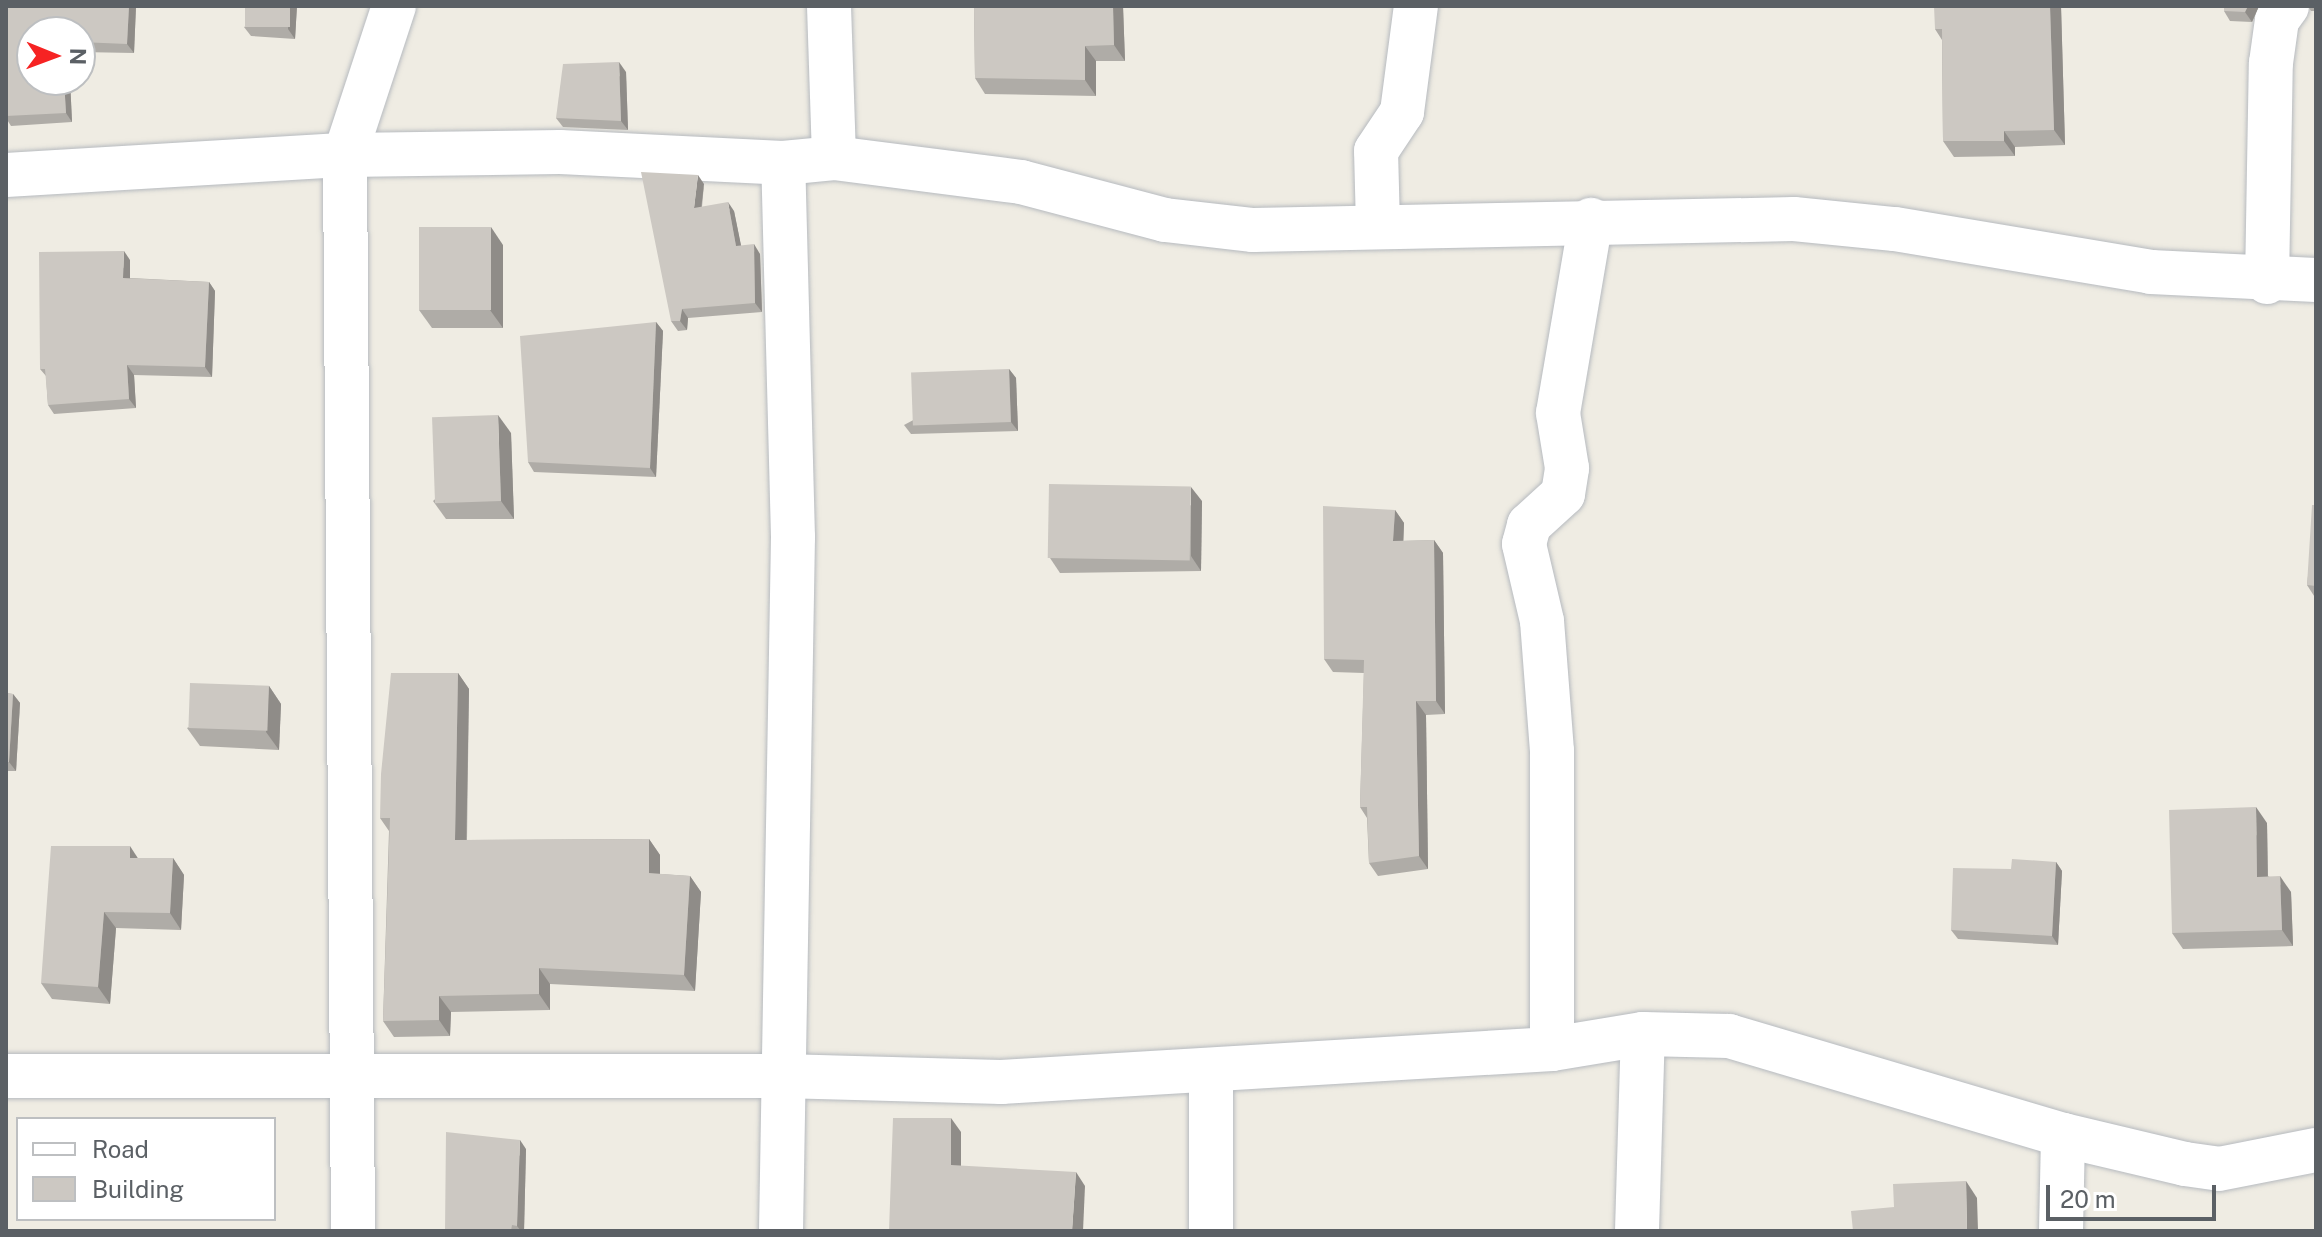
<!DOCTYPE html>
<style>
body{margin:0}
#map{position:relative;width:2322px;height:1237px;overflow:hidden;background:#efece3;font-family:"Public Sans",sans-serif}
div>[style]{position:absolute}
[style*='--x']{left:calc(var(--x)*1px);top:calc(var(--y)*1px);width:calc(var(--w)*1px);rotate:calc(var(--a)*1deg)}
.roads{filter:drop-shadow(0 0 2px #b6babf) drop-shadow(0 0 2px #b6babf)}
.minor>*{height:44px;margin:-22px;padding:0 22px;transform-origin:22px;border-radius:22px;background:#fff}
.wall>*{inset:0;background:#afaca7}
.shaded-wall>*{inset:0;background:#8f8c88}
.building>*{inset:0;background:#ccc8c2;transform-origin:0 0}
span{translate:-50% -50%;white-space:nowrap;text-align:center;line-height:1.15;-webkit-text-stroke:6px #fff;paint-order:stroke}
.frame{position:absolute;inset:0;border:8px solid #5b6065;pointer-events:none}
.legend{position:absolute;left:16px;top:1117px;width:260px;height:104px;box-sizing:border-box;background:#fff;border:2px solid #bdbfc1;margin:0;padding:10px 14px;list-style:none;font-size:24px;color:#5b6065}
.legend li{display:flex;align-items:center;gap:16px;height:40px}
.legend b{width:40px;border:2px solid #bdbfc1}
.north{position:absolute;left:16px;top:16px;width:80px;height:80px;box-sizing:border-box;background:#fff;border:2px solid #bdbfc1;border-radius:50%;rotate:91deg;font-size:22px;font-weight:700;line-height:32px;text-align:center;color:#5b6065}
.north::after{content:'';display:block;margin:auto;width:28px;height:36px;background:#f62323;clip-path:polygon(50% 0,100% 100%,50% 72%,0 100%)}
.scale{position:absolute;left:2046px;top:1185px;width:170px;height:36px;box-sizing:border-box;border:4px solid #5b6065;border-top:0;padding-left:10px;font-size:24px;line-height:28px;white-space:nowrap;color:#5b6065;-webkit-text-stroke:6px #fff;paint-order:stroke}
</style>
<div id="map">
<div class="roads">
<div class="minor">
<div style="--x:829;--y:6;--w:152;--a:88.1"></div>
<div style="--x:6;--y:175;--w:340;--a:-3.4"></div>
<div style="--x:345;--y:155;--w:215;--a:-0.8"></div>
<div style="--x:560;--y:152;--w:223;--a:2.8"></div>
<div style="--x:783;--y:163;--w:51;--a:-5.6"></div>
<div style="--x:834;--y:158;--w:189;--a:7.3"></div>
<div style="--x:1021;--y:182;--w:149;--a:14.8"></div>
<div style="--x:1165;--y:220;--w:89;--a:6.5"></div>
<div style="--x:1253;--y:230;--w:541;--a:-1.16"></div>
<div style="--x:1794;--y:219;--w:101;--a:5.7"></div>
<div style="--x:1895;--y:229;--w:260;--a:9.5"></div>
<div style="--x:2151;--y:272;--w:165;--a:2.8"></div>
<div style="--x:1378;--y:226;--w:75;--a:-91.5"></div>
<div style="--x:1376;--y:151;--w:47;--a:-56.3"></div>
<div style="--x:1402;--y:112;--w:107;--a:-82.5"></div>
<div style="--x:2267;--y:282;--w:219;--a:-89"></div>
<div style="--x:2271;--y:63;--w:43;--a:-82.1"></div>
<div style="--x:2277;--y:20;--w:17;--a:-54"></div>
<div style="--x:1552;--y:1049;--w:298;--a:-90"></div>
<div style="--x:1552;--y:751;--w:130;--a:-94.4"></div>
<div style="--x:1542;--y:621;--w:79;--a:-103.2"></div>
<div style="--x:1524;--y:544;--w:20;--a:-75"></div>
<div style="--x:1529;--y:525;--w:46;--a:-42.4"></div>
<div style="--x:1563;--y:494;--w:26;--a:-81"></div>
<div style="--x:1567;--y:468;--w:56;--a:-99.3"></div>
<div style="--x:1558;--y:413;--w:196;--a:-80.3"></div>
<div style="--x:1211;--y:1070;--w:161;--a:90"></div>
<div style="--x:6;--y:1076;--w:776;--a:0"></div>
<div style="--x:782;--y:1076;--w:219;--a:1.6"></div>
<div style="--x:1001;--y:1082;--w:552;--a:-3.43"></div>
<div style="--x:1552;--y:1049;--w:92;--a:-9.4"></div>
<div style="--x:1643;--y:1034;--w:86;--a:1.3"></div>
<div style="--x:1729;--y:1036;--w:348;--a:16.5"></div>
<div style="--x:2063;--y:1135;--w:125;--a:13.4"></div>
<div style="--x:2185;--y:1164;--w:34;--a:8"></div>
<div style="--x:2219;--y:1169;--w:99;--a:-11.1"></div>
<div style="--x:353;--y:1231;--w:1076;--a:-90.43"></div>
<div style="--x:345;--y:155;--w:157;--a:-71.8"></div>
<div style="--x:781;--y:1231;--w:694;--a:-89.01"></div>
<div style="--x:793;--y:537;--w:374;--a:-91.5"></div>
<div style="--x:1637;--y:1231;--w:197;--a:-88.3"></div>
<div style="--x:2061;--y:1231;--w:96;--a:-88.8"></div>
</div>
</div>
<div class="wall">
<div style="clip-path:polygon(6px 6px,136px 6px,134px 53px,80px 52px,80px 32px,32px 32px,70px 80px,72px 122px,11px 126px,6px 118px)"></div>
<div style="clip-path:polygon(297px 6px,295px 39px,251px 36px,244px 27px)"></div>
<div style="clip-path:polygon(974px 6px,1123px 6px,1125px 61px,1096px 61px,1096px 96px,985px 94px,975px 78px)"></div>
<div style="clip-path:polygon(2061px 6px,2065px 145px,2015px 147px,2015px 156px,1954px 157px,1943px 141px,1942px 40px,1935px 29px)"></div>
<div style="clip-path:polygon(2259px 6px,2252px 22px,2230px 21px,2224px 11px)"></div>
<div style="clip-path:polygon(2308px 6px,2316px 6px,2316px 11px,2311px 11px)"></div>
<div style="clip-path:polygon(626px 72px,628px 130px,563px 127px,556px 118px)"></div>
<div style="clip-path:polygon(704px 184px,702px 207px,734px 211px,741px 246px,760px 254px,762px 312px,688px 318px,687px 330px,678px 331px,671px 321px)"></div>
<div style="clip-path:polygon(503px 245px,503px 328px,432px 328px,419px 310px)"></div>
<div style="clip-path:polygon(130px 260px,130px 278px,209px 282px,215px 291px,212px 377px,134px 375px,136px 408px,54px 414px,48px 405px,46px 376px,40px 369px)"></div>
<div style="clip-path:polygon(656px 322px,663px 331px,656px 477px,534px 472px,528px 462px)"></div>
<div style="clip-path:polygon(1009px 369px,1016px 378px,1018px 431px,911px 434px,904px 425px)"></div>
<div style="clip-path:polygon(511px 433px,514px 519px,446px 519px,433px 501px)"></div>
<div style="clip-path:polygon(1202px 501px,1201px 571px,1060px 573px,1050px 558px)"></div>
<div style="clip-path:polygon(2316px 505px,2316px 599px,2307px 585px)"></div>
<div style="clip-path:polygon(1395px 510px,1404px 523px,1403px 541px,1434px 540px,1443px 553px,1445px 714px,1426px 715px,1428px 869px,1378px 876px,1369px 863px,1367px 818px,1360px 807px,1364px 673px,1333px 672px,1324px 659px)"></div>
<div style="clip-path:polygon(458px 673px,469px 689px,467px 840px,649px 839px,660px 855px,660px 874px,690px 876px,701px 892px,695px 991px,550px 984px,550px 1010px,451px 1012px,450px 1036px,394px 1037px,383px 1021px,389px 831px,380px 818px)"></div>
<div style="clip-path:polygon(269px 686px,281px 704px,279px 750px,200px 746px,187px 728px)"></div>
<div style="clip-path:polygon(6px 693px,13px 694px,20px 703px,16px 771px,6px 771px)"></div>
<div style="clip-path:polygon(2267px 823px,2268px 876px,2291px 892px,2293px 946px,2183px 949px,2172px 933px)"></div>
<div style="clip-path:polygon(138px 858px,173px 858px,184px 875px,181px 930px,116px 928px,110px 1004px,52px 999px,41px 983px)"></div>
<div style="clip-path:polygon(2056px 862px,2062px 871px,2058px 945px,1958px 939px,1951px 930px,2011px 869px)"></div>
<div style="clip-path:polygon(526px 1149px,524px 1231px,445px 1231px)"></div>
</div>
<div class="shaded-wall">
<div style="clip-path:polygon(129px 6px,136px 6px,134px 53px,127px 44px)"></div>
<div style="clip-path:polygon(290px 6px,297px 6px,295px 39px,288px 29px)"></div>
<div style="clip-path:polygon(1113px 6px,1123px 6px,1125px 61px,1114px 45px)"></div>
<div style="clip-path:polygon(2050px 6px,2061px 6px,2065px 145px,2054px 130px)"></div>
<div style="clip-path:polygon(2248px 6px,2259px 6px,2252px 22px,2245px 12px)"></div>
<div style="clip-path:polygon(1085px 46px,1096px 61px,1096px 96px,1085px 80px)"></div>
<div style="clip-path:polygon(619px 62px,626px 72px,628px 130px,621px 121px)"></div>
<div style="clip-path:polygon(64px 80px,70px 80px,72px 122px,66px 113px)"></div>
<div style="clip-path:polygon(2004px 131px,2015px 147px,2015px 156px,2004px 141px)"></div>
<div style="clip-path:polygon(698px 175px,704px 184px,700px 218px,694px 208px)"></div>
<div style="clip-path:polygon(728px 202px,734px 211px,743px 255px,736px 246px)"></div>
<div style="clip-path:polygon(491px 227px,503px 245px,503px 328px,490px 310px)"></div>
<div style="clip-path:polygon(754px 244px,760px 254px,762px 312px,755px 303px)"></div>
<div style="clip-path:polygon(124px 251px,130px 260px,130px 288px,123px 278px)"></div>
<div style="clip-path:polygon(209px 282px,215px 291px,212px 377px,205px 367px)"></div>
<div style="clip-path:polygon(682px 309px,688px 318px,687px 330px,680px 321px)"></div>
<div style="clip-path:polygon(656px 322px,663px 331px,656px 477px,650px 468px)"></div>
<div style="clip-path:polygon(127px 365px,134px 375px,136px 408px,129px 399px)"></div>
<div style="clip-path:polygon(1009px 369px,1016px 378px,1018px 431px,1011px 422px)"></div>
<div style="clip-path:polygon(498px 415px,511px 433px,514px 519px,501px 501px)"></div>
<div style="clip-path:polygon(1191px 487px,1202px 501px,1201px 571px,1191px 556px)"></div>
<div style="clip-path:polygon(1395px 510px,1404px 523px,1403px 554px,1393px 541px)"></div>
<div style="clip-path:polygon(1434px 540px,1443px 553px,1445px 714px,1436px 701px)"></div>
<div style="clip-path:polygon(458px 673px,469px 689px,466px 856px,455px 840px)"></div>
<div style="clip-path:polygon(269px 686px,281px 704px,279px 750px,266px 732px)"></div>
<div style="clip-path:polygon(13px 694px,20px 703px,16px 771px,9px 762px)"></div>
<div style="clip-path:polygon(1416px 701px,1426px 715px,1428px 869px,1419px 856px)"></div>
<div style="clip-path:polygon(2256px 807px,2267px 823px,2268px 893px,2257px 877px)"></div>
<div style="clip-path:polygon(649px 839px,660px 855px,660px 889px,649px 873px)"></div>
<div style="clip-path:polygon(130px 846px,141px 863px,130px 858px)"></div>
<div style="clip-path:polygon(173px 858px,184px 875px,181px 930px,170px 913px)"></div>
<div style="clip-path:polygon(2056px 862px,2062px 871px,2058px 945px,2052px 936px)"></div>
<div style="clip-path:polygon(690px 876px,701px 892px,695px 991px,684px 975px)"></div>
<div style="clip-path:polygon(2280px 876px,2291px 892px,2293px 946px,2282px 930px)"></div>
<div style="clip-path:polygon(104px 912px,116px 928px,110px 1004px,98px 987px)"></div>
<div style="clip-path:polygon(539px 968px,550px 984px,550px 1010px,539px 994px)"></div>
<div style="clip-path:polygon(439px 996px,451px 1012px,450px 1036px,439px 1020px)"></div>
<div style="clip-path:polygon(951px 1118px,961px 1132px,961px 1179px,951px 1165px)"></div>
<div style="clip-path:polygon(520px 1140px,526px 1149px,524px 1231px,521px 1231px,517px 1226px)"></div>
<div style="clip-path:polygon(1076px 1172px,1085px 1186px,1083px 1231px,1072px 1231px)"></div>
<div style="clip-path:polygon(1966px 1181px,1977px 1198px,1978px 1231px,1967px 1231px)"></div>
</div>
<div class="building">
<div style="clip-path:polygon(6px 6px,129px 6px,127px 44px,80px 42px,80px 32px,32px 32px,32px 80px,64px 80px,66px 113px,6px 116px)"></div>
<div style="left:245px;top:6px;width:45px;height:21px"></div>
<div style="clip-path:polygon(974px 6px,1113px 6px,1114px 45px,1085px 46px,1085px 80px,975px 78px)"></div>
<div style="clip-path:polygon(1934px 6px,2050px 6px,2054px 130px,2004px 131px,2004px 141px,1943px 141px,1942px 29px,1935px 29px)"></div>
<div style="clip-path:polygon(2224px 6px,2248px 6px,2245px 12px,2224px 11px)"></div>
<div style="clip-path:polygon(619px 62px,621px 121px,556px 118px,563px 64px)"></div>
<div style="clip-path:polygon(641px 172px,698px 175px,694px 208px,728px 202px,736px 246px,754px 244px,755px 303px,682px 309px,680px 321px,671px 321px)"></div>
<div style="left:419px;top:227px;width:72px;height:83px"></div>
<div style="clip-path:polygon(124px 251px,123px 278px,209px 282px,205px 367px,127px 365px,129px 399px,48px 405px,45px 369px,40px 369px,39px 252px)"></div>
<div style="clip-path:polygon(656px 322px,650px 468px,528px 462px,520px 336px)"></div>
<div style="left:1009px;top:369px;width:53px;height:98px;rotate:88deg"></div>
<div style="left:498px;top:415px;width:86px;height:66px;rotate:88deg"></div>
<div style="left:1049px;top:484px;width:142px;height:74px;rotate:1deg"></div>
<div style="clip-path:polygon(2312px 505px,2316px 505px,2316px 586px,2307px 585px)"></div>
<div style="clip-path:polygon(1323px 506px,1395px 510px,1393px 541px,1434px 540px,1436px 701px,1416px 701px,1419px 856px,1369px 863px,1367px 807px,1360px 807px,1364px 660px,1324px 659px)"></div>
<div style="clip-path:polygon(391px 673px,458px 673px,455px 840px,649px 839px,649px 873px,690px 876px,684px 975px,539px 968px,539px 994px,439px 996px,439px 1020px,383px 1021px,390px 818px,380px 818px,381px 774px)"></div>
<div style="left:190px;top:683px;width:79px;height:45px;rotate:2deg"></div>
<div style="clip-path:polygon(6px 693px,13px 694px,9px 762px,6px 762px)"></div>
<div style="clip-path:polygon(2256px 807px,2257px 877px,2280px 876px,2282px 930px,2172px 933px,2169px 810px)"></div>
<div style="clip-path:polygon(51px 846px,130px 846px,130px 858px,173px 858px,170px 913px,104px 912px,98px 987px,41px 983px)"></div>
<div style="clip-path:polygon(2012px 859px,2056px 862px,2052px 936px,1951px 930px,1953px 868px,2011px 869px)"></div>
<div style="clip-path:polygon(893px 1118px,951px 1118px,951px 1165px,1076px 1172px,1072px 1231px,889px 1231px)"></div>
<div style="clip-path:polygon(446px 1132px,520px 1140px,517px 1226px,512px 1225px,511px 1231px,445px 1231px)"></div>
<div style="clip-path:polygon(1966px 1181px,1967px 1231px,1853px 1231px,1851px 1211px,1894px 1207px,1893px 1184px)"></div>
</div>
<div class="frame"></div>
<ul class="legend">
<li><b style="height:10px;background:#fff"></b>Road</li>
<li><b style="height:22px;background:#ccc8c2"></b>Building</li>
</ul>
<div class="north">N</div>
<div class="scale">20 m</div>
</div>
